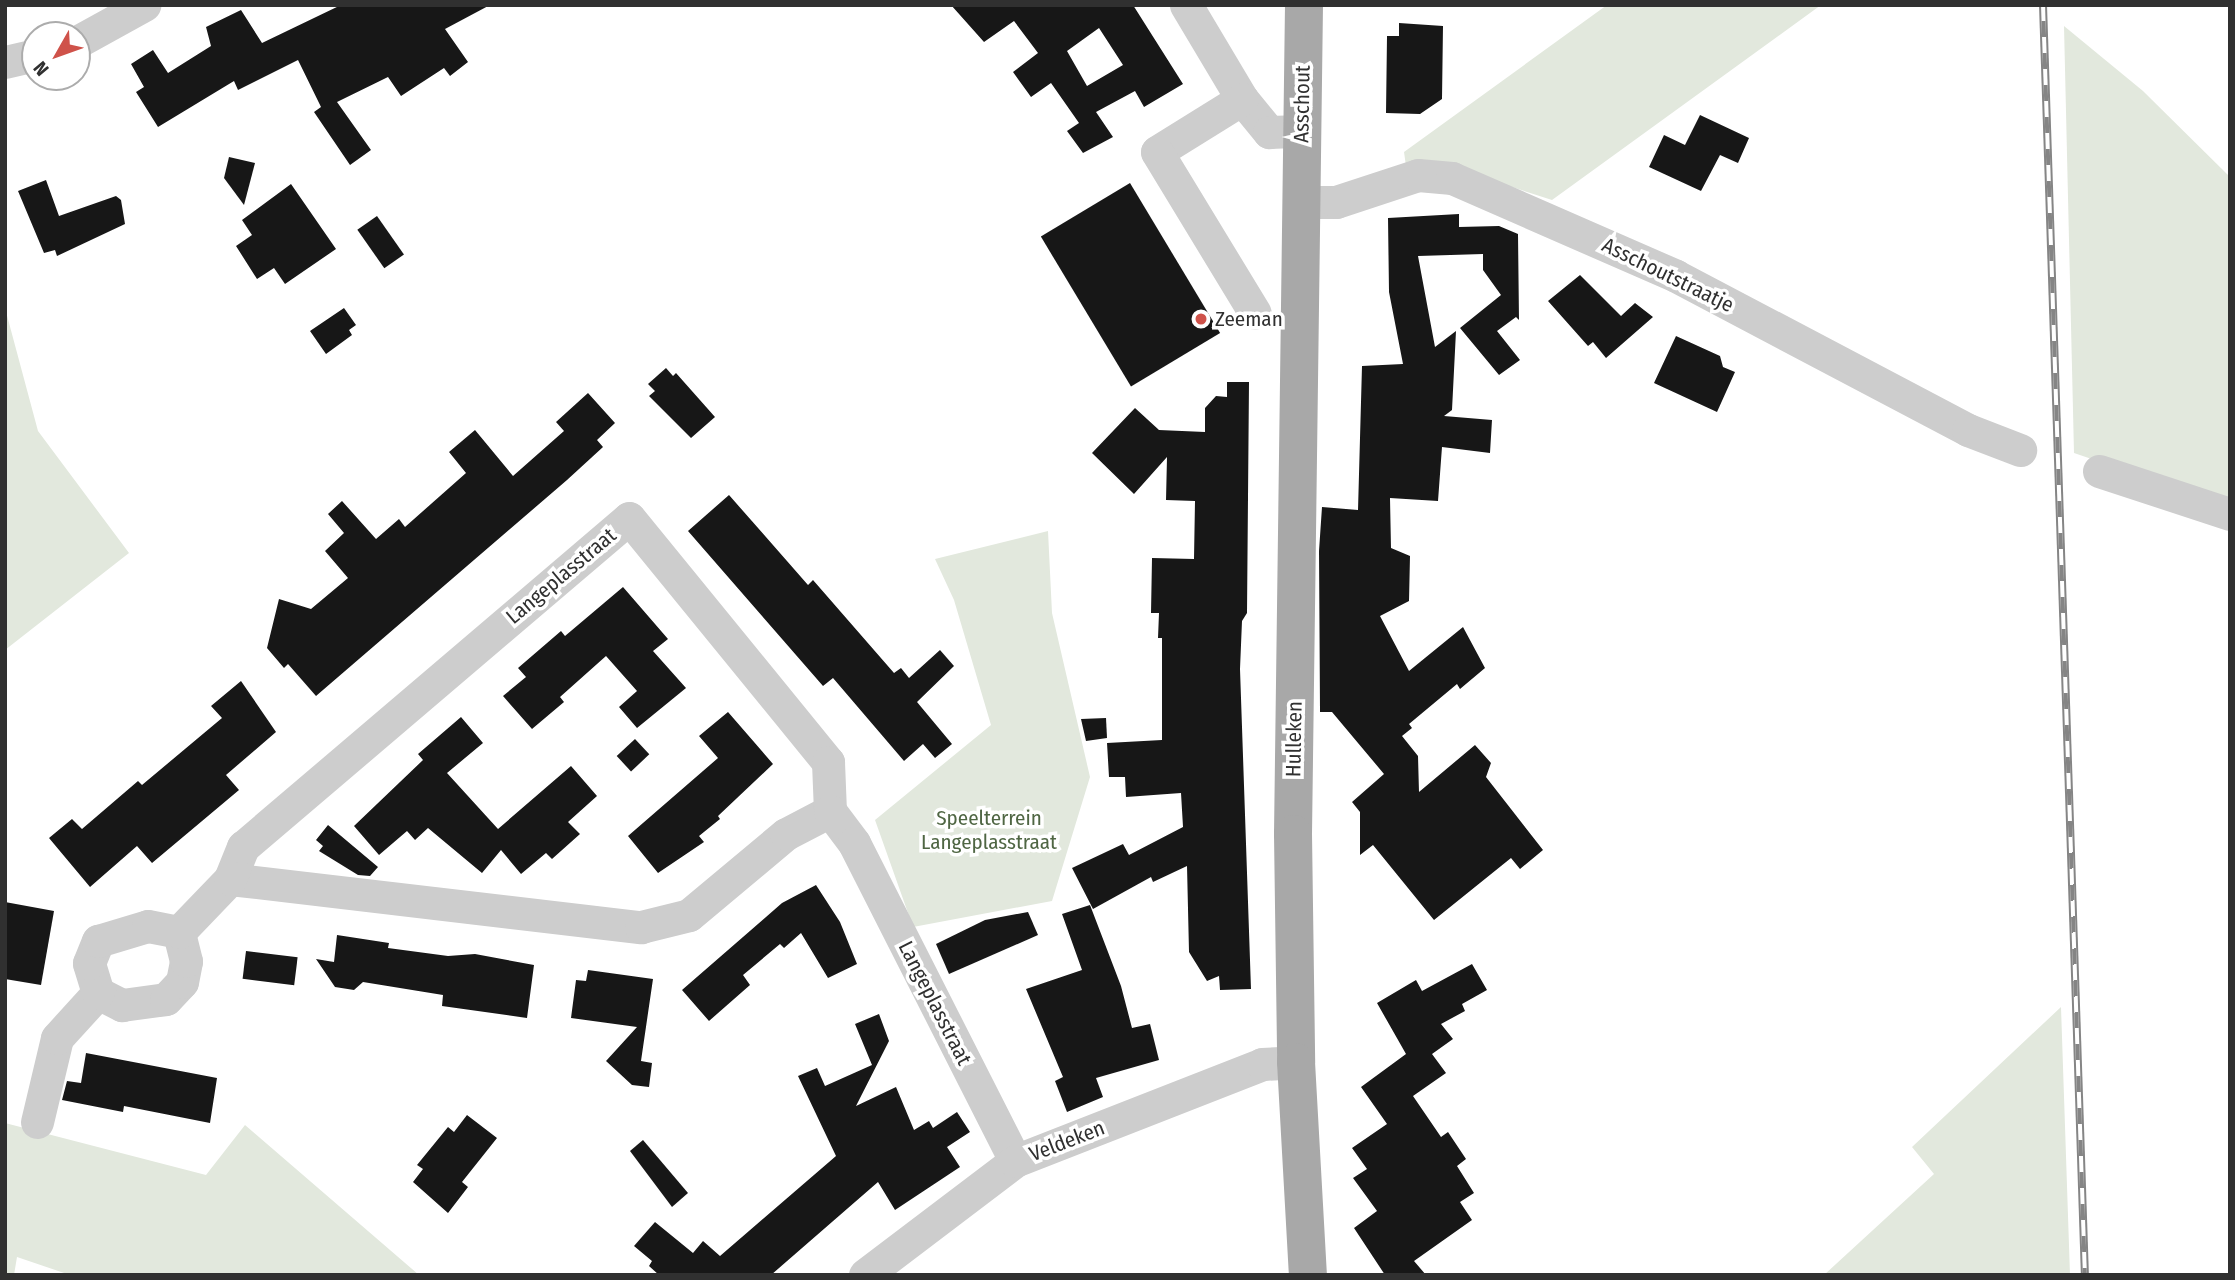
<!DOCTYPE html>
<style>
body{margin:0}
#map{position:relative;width:2235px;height:1280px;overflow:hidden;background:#fff;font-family:"Fira Sans Condensed",sans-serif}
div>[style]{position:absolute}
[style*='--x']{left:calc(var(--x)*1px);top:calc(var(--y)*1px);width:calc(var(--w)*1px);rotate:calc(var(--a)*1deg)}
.green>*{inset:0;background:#e2e8dd}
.building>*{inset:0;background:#171717;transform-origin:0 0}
.minor>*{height:33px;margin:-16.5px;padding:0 16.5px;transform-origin:16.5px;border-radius:16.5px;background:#cdcdcd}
.major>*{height:38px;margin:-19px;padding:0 19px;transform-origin:19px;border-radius:19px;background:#a8a8a8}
.rail>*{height:8px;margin-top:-4px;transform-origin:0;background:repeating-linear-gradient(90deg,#fff 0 16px,#858585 0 32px);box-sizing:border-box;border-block:2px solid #858585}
.dots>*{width:19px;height:19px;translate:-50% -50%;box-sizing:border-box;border:4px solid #fff;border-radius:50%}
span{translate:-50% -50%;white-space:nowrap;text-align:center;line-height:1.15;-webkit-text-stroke:7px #fff;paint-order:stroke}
.street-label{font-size:21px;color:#303030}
.poi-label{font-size:21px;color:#303030}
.left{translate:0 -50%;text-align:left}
.park-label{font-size:21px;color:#4f6643}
.frame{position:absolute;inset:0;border:7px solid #303030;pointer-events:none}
.north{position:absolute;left:21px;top:21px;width:70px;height:70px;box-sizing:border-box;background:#fff;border:2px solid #acacac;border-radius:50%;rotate:230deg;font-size:19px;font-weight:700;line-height:28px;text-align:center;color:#303030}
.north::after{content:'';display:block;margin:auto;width:24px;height:32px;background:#cf524a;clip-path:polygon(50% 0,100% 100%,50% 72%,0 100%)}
</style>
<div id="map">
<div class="green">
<div style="clip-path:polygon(1607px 5px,1821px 5px,1552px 200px,1438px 163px,1406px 166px,1404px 152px)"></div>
<div style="clip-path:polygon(2064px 26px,2143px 91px,2230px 177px,2230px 506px,2074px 453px)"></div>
<div style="clip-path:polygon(5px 308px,38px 431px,129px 553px,5px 650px)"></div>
<div style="clip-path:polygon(1048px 531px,1052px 613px,1090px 777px,1052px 901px,913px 927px,875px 820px,991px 725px,954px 600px,935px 559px)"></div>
<div style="clip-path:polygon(2061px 1007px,2070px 1275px,1824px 1275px,1934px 1174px,1912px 1147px)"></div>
<div style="clip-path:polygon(5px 1123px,206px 1175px,245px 1125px,419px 1275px,70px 1275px,17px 1257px,14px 1275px,5px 1275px)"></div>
</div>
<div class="building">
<div style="clip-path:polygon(341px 5px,490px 5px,445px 29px,468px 62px,450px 76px,444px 68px,401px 96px,388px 77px,337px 102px,371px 150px,350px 165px,314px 112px,321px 107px,298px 60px,238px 90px,234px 81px,158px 127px,136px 92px,144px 87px,131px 64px,153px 50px,168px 73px,211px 46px,206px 27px,241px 10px,262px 43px)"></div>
<div style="clip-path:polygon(evenodd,951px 5px,1133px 5px,1183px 84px,1144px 107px,1135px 91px,1096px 112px,1113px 137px,1083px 153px,1067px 131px,1079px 123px,1051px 83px,1031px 97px,1013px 72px,1038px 53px,1014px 21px,984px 42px,951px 5px,1099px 28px,1123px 65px,1087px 86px,1067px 51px,1099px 28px)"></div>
<div style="clip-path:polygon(1399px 23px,1443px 26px,1442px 99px,1420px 114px,1386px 113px,1387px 36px,1399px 36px)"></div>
<div style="clip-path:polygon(1700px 115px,1749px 138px,1738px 163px,1720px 155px,1701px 191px,1649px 167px,1664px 135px,1685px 145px)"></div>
<div style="clip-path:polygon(229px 157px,255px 163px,244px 205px,224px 178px)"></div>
<div style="clip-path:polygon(46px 180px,59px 216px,116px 196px,121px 200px,125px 224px,57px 256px,55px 250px,44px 253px,18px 191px)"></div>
<div style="left:1130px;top:183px;width:175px;height:104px;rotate:59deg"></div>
<div style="clip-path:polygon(291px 184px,336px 249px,285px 284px,274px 268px,257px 279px,236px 246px,252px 235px,242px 220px)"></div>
<div style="clip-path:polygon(1459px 214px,1459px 227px,1499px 226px,1518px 234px,1519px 320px,1516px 317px,1497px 331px,1520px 360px,1499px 375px,1460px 328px,1501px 295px,1483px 270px,1483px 254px,1418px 256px,1435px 347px,1456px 331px,1452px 410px,1444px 416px,1492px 420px,1490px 453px,1442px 447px,1438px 501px,1390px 498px,1391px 548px,1410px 556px,1409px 601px,1380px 616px,1409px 671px,1463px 627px,1485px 668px,1460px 689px,1457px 684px,1409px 724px,1412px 728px,1402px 736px,1418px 756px,1419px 792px,1475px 745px,1491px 763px,1486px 777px,1543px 850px,1520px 869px,1511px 858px,1434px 920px,1373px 845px,1360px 855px,1360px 812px,1352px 802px,1384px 774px,1332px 712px,1320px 712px,1319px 551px,1322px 507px,1358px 510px,1362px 366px,1403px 364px,1389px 292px,1388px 218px)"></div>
<div style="left:377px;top:216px;width:47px;height:24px;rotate:55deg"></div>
<div style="clip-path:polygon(1580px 275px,1621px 316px,1635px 303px,1653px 317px,1606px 358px,1593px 342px,1588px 346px,1548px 301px)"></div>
<div style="clip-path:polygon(344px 308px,356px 325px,349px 330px,352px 335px,326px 354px,310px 331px)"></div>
<div style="clip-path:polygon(1676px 336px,1720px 356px,1723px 367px,1735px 372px,1717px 412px,1654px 383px)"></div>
<div style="clip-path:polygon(666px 368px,673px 376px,676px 373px,715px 417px,691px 438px,649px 396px,655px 391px,648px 384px)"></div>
<div style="clip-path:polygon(1227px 382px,1249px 382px,1247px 613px,1242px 621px,1240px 669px,1251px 989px,1220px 990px,1219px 976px,1207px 981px,1189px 952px,1187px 866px,1153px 882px,1151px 877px,1093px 909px,1072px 868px,1123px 844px,1129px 855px,1183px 827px,1181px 793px,1126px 797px,1125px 777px,1109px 777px,1107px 743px,1162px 740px,1162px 638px,1158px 638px,1159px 613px,1151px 613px,1152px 558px,1194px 559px,1195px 501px,1166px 500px,1167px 457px,1134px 494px,1092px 453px,1135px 408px,1159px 430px,1205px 432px,1205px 408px,1216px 396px,1227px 397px)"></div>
<div style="clip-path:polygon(588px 393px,615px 423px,597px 440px,603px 447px,567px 480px,316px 696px,288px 664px,284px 668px,267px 648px,279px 599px,311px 609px,348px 578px,325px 551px,344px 533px,328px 514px,342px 501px,376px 539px,399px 519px,405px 527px,466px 473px,449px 452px,475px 430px,513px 476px,564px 431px,556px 422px)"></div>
<div style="clip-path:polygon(729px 495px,808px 585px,813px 580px,894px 673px,901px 668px,909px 678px,940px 650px,954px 666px,917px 702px,952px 744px,935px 758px,923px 744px,904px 761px,833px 678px,823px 686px,688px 531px)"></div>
<div style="clip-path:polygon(623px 587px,668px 639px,653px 651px,686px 688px,637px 728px,619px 707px,637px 691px,606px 656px,560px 697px,564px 702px,532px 729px,503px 696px,526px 677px,518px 668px,561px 631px,565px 636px)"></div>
<div style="clip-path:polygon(241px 681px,276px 732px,226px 775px,239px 790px,152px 863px,137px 846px,90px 887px,49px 838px,72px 819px,82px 829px,138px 781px,142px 785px,222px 718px,211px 706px)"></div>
<div style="clip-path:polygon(728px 712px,773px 764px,718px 816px,720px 819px,699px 836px,704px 842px,658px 873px,628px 836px,718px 758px,699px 736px)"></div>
<div style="clip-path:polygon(461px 717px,483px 743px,447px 773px,498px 829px,571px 766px,597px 796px,568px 822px,580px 834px,552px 859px,546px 853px,521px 874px,501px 850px,482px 873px,428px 828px,415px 840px,407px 831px,379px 855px,354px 826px,423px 760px,418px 754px)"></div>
<div style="clip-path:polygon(1106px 718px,1107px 738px,1086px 741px,1081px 719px)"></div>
<div style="left:635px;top:739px;width:21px;height:25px;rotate:47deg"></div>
<div style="clip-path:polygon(328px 825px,378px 867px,370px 876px,358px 875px,319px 851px,323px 846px,316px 840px)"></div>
<div style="clip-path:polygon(816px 885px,840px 922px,857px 964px,828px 978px,801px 933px,784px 948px,780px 944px,743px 975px,750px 985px,709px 1021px,682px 990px,782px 903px)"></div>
<div style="clip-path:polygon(5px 902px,54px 911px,41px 985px,5px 979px)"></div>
<div style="clip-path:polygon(1090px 905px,1121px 986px,1132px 1028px,1150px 1024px,1159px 1060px,1096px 1078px,1103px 1097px,1067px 1112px,1055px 1081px,1063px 1077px,1026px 989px,1082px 970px,1062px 914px)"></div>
<div style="clip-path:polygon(1028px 912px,1038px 935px,949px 974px,936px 944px,985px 920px)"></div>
<div style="clip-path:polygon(337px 935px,389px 943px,388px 948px,448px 956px,475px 954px,534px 965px,527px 1018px,442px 1006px,443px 995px,363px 982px,354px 990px,335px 987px,316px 959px,334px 962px)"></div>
<div style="left:246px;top:951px;width:52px;height:28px;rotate:7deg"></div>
<div style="clip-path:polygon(1472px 964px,1487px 990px,1462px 1004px,1465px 1011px,1441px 1024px,1453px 1039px,1432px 1054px,1446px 1073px,1413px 1096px,1441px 1137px,1448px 1132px,1466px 1159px,1457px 1166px,1474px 1193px,1460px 1202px,1472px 1220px,1414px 1261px,1426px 1275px,1385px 1275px,1354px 1228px,1377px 1211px,1353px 1178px,1367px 1169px,1352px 1148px,1387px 1124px,1361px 1087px,1406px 1054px,1377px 1003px,1416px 980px,1422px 991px)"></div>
<div style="clip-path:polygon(588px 970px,653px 979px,641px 1061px,652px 1063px,649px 1087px,632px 1085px,606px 1061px,637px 1027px,571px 1018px,576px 980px,586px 981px)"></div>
<div style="clip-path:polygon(879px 1014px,889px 1041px,856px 1106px,896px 1087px,914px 1130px,929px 1121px,933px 1128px,957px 1112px,970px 1132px,947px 1147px,960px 1167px,895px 1210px,878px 1182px,771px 1275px,659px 1275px,649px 1266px,652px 1261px,634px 1246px,655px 1222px,693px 1253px,703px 1241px,720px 1256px,836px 1156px,798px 1076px,817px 1068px,825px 1086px,872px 1065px,855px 1024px)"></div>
<div style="clip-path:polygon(86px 1053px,217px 1078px,210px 1123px,124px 1106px,123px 1112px,62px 1100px,67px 1081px,81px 1083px)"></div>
<div style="clip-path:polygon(467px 1115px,497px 1138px,462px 1182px,468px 1187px,448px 1213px,413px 1182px,423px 1169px,417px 1165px,448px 1127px,454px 1132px)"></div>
<div style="clip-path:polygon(643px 1140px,688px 1193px,672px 1207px,630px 1151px)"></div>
</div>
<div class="minor">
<div style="--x:1186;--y:5;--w:109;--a:59.2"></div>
<div style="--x:1242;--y:99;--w:43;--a:50.7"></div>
<div style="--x:1269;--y:132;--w:32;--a:-2"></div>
<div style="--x:77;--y:42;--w:77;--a:-28.9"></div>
<div style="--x:5;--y:62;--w:31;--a:-13"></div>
<div style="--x:1242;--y:99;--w:100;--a:148.1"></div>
<div style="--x:1157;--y:152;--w:188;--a:58.7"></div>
<div style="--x:1300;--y:202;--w:36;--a:0"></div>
<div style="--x:1336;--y:202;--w:86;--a:-18.2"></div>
<div style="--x:1418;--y:175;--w:34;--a:5"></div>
<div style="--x:1452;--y:178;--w:244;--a:23.6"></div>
<div style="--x:1676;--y:276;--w:330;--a:27.8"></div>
<div style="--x:1968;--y:430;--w:56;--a:21"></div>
<div style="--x:2099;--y:471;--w:138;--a:18.2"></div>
<div style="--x:230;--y:879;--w:414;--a:6.7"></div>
<div style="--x:641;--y:927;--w:49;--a:-14"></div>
<div style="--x:689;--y:915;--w:126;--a:-39.9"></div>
<div style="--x:786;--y:834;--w:50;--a:-27.6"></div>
<div style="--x:98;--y:993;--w:27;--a:27"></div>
<div style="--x:122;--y:1005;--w:44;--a:-7.8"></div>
<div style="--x:166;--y:999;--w:23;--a:-47"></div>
<div style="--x:182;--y:982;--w:21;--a:-79"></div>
<div style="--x:186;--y:961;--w:30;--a:-104"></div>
<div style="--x:37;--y:1122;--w:86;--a:-76.6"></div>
<div style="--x:57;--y:1038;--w:61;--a:-47.7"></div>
<div style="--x:98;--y:993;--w:31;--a:-107"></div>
<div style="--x:89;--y:963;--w:24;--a:-68"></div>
<div style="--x:98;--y:941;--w:52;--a:-16.7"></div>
<div style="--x:148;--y:926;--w:32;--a:11"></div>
<div style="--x:179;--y:932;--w:74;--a:-46.1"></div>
<div style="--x:230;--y:879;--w:35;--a:-68"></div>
<div style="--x:243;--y:847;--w:507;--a:-40.44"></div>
<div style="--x:629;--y:518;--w:315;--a:50.8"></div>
<div style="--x:828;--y:762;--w:49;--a:87.7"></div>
<div style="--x:830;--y:811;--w:40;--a:53"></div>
<div style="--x:854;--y:843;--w:356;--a:63.1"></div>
<div style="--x:865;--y:1275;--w:188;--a:-37.2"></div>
<div style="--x:1015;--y:1161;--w:265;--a:-21.4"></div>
<div style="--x:1262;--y:1064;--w:34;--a:-3"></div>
</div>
<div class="major">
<div style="--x:1304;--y:5;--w:829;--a:90.76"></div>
<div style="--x:1293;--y:834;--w:228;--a:89.2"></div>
<div style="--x:1296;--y:1062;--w:213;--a:86.8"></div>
</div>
<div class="rail">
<div style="--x:2043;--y:5;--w:1271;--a:88.11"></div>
</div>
<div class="dots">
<div style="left:1201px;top:319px;background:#cf524a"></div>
</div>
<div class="street-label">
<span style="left:1302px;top:104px;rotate:-89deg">Asschout</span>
<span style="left:1668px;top:275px;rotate:26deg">Asschoutstraatje</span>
<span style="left:561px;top:576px;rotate:-40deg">Langeplasstraat</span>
<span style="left:1294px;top:739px;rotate:-89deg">Hulleken</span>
<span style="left:935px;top:1003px;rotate:63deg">Langeplasstraat</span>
<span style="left:1067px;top:1141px;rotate:-21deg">Veldeken</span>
</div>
<div class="poi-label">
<span class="left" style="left:1215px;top:319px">Zeeman</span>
</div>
<div class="park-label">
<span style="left:989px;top:830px">Speelterrein<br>Langeplasstraat</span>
</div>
<div class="frame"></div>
<div class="north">N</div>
</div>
